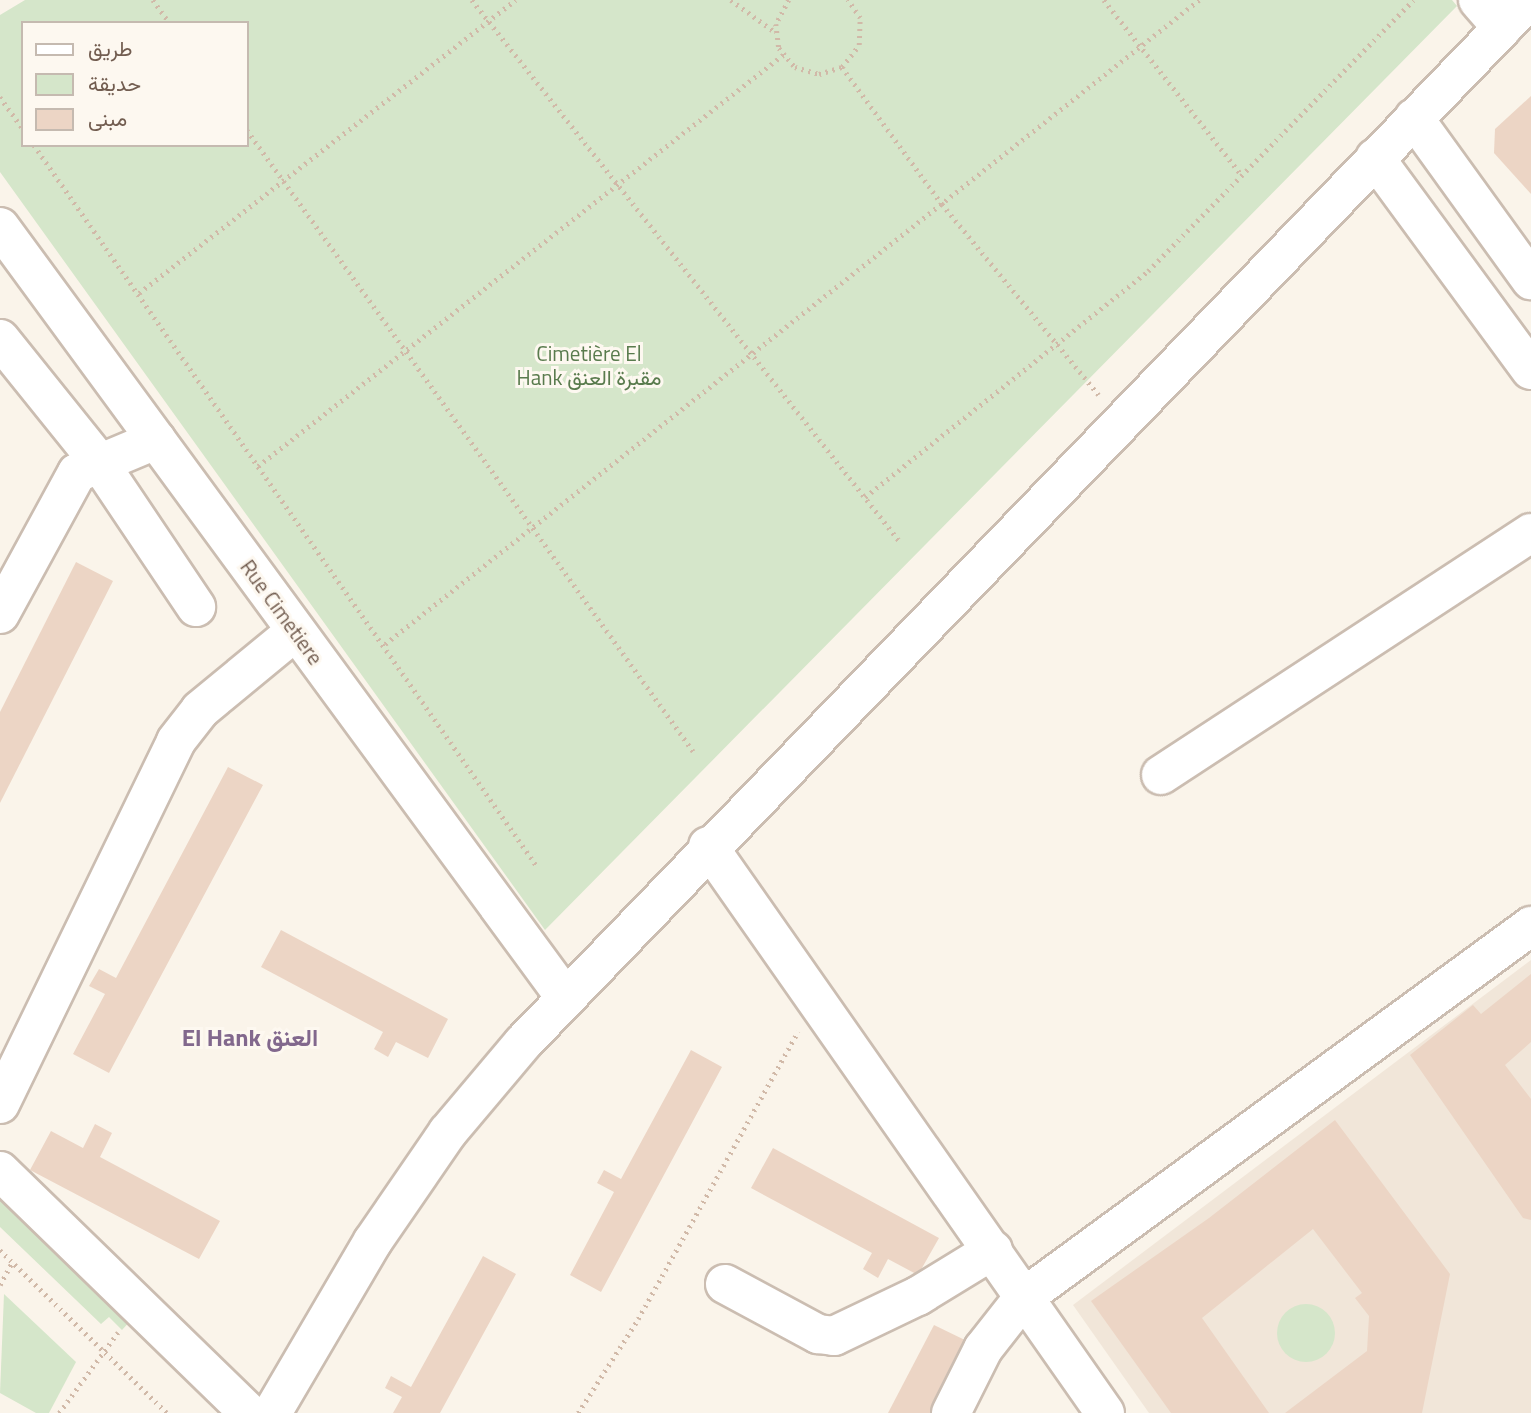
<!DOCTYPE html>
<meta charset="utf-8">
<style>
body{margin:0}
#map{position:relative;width:1531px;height:1413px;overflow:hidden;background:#faf4ea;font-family:"Titillium Web",Vazirmatn,sans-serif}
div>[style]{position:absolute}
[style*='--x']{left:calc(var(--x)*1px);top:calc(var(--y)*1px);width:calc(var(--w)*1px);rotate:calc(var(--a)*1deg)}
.residential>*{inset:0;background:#f1e6d9}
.green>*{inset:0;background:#d5e6ca}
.round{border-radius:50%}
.building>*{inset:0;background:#ecd5c5}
.path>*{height:4.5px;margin-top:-2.25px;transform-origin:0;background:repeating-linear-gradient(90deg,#d1b9a8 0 2px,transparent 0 7px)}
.roads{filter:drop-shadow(2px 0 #cbbdb1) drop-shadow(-2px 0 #cbbdb1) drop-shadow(0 2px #cbbdb1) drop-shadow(0 -2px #cbbdb1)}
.minor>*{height:38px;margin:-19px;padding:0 19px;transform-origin:19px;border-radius:19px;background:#fff}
span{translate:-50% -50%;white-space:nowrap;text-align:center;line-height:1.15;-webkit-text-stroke:6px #fdf8f0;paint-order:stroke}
.park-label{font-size:21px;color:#597b4d}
.street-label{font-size:21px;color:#725d50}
.quarter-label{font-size:24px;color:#82688d;font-weight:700}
.legend{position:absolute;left:21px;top:21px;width:228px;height:126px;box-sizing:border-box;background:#fdf8f0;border:2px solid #c5bab0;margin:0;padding:9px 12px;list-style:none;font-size:21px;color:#725d50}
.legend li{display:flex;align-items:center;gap:14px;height:35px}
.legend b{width:35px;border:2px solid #c5bab0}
</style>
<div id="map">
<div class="residential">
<i style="clip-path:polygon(1531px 960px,1531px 1413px,1149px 1413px,1073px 1305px)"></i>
</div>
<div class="green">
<i style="clip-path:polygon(evenodd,25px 0,1452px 0,1457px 6px,545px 930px,0 172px,0 15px,25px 0,23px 23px,247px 23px,247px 145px,23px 145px,23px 23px)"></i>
<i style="clip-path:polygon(0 1191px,133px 1318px,122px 1330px,109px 1317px,101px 1324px,0 1227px)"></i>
<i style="clip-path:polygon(4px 1294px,76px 1362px,49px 1413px,36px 1413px,0 1393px)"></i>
<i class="round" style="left:1277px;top:1304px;width:58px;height:58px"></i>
</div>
<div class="building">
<i style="clip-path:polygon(1531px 96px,1531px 194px,1494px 153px,1495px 129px)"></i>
<i style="clip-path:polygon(76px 562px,113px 581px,0 803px,0 712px)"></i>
<i style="clip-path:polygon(228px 767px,263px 785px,109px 1073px,73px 1054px,105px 994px,89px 986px,99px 969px,116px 978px)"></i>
<i style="clip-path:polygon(281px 930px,448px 1019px,428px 1058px,396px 1042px,388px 1057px,374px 1049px,383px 1032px,261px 967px)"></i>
<i style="clip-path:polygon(1531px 974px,1531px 1042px,1505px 1065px,1531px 1099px,1531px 1220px,1523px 1218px,1410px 1055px,1473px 1005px,1481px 1014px)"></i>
<i style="clip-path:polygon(691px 1050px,722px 1067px,601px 1292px,570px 1275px,614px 1192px,597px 1183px,604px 1170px,621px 1179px)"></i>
<i style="clip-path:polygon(1335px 1120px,1450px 1274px,1422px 1413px,1285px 1413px,1367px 1351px,1369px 1316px,1355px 1298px,1362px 1293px,1313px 1229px,1202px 1318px,1269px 1413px,1171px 1413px,1091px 1301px,1209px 1218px)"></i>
<i style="clip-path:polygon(95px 1124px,112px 1133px,100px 1157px,220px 1221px,199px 1259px,30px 1170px,51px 1131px,83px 1148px)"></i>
<i style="clip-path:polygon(773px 1148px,939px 1238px,918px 1275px,888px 1259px,878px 1278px,863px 1269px,872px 1253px,751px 1188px)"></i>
<i style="clip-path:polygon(483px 1256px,516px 1274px,440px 1413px,393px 1413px,402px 1397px,385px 1388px,391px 1376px,411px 1387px)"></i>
<i style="clip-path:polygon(934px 1325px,971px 1343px,935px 1413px,888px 1413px)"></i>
</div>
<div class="path">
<i style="--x:153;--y:0;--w:29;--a:54"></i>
<i style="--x:472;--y:0;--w:692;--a:51.69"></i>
<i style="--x:731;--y:0;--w:54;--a:36"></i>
<i style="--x:789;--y:0;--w:27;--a:118"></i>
<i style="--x:776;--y:24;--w:24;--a:83"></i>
<i style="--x:779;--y:48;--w:25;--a:50"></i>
<i style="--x:795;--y:67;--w:25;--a:16"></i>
<i style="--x:819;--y:74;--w:24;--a:-17"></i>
<i style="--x:842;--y:67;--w:28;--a:-52"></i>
<i style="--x:859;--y:45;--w:27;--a:-88"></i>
<i style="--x:860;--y:18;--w:22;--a:-124"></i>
<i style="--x:1104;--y:0;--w:221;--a:51.8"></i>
<i style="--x:842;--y:67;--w:170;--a:53.9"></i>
<i style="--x:942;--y:204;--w:247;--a:50.6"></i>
<i style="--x:0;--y:97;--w:39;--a:54"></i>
<i style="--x:247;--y:130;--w:765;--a:54.31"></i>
<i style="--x:34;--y:145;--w:878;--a:55.11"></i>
<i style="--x:139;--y:293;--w:477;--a:-37.9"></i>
<i style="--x:258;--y:466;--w:667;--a:-38.06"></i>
<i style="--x:865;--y:497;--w:362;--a:-38.6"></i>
<i style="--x:1148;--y:271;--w:379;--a:-45.6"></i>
<i style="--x:385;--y:644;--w:1038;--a:-38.35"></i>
<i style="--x:0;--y:1250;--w:233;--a:44.3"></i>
<i style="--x:0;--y:1285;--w:26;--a:-62"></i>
<i style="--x:59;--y:1413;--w:100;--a:-53.9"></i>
<i style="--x:578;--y:1413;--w:112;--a:-57.4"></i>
<i style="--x:638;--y:1319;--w:329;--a:-60.9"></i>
</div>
<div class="roads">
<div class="minor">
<i style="--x:1478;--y:0;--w:37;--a:49"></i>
<i style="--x:1414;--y:118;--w:200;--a:54.2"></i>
<i style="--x:1375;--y:158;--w:263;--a:53.7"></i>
<i style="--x:0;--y:227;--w:955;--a:53.73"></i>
<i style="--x:0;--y:339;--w:156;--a:51.2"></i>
<i style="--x:98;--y:461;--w:176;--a:56.1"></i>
<i style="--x:0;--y:614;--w:161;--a:-61.4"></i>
<i style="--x:77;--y:473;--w:86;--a:-22.7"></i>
<i style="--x:1161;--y:775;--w:442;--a:-33.2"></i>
<i style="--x:708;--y:846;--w:692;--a:55"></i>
<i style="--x:0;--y:1104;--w:403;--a:-64.1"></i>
<i style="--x:176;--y:741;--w:39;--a:-52"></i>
<i style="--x:200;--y:710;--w:124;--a:-39.5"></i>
<i style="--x:0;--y:1171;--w:347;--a:44.2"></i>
<i style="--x:725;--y:1284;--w:106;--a:28.3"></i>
<i style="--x:818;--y:1334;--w:16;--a:7"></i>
<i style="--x:834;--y:1336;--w:93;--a:-25.5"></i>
<i style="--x:918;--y:1296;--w:88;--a:-31.5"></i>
<i style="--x:272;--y:1413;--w:199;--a:-59.6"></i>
<i style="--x:373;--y:1241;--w:132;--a:-55.5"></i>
<i style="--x:448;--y:1132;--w:116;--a:-49.9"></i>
<i style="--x:523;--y:1043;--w:1449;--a:-46.03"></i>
<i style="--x:951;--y:1413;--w:72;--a:-63.4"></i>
<i style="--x:983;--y:1349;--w:65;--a:-51.9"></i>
<i style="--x:1023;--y:1298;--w:630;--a:-36.21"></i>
</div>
</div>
<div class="park-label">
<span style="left:589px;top:365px">Cimetière El<br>Hank مقبرة العنق</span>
</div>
<div class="street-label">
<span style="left:282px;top:612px;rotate:54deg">Rue Cimetiere</span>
</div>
<div class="quarter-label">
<span style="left:250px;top:1038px">El Hank العنق</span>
</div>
<ul class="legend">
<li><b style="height:9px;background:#fff"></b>طريق</li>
<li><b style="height:19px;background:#d5e6ca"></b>حديقة</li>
<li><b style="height:19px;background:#ecd5c5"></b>مبنى</li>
</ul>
</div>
